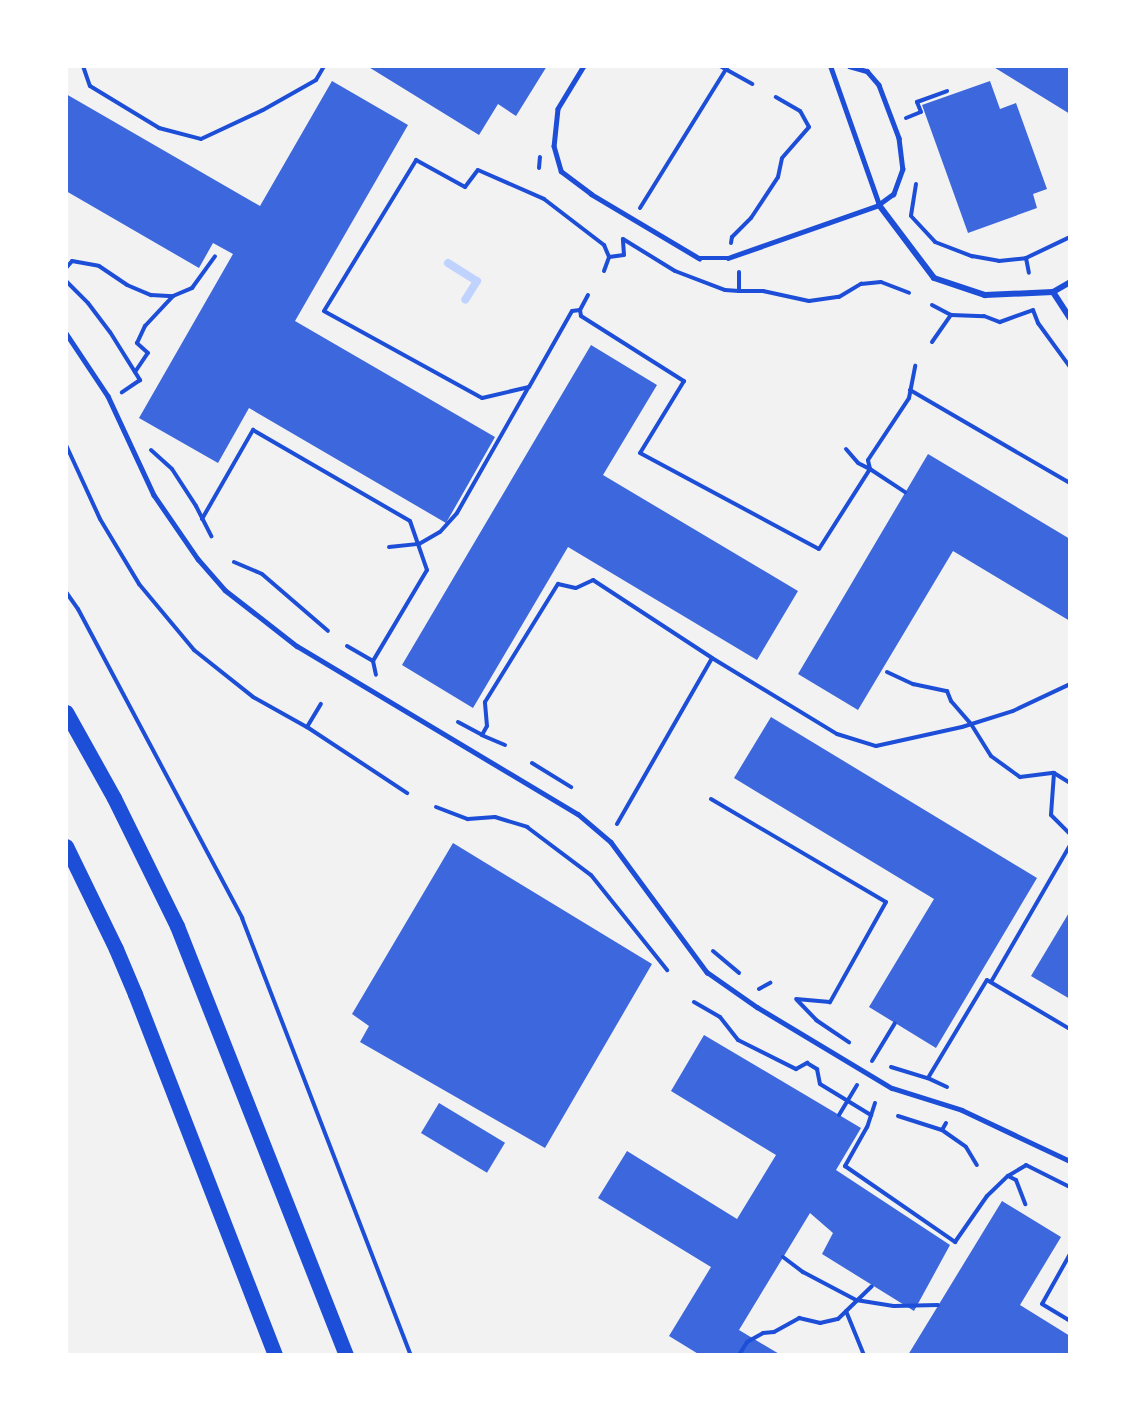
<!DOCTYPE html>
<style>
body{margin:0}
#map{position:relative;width:1136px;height:1421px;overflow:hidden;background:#f2f2f2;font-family:"Titillium Web",sans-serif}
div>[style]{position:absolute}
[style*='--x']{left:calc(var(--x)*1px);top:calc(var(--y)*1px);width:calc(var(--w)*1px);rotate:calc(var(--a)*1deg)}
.stream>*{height:8px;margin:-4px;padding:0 4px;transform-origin:4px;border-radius:4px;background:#bfd3fe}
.building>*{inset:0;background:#3d67dc;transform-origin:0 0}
.path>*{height:4px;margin:-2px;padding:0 2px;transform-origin:2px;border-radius:2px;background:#1d4ed8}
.service>*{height:4.5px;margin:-2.25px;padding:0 2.25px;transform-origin:2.25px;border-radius:2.25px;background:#1d4ed8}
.minor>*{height:6px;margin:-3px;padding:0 3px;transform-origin:3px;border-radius:3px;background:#1d4ed8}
.primary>*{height:15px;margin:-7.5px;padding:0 7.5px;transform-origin:7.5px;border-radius:7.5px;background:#1d4ed8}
span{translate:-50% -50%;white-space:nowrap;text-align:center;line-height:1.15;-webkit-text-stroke:5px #fff;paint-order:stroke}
.frame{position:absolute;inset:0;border:68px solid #fff;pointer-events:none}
</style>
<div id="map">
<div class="stream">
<i style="--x:448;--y:263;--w:34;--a:32"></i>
<i style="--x:477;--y:281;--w:22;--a:122"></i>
</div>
<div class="building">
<i style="clip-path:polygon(367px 66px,547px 66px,516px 116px,498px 104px,479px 135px)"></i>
<i style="clip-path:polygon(992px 66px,1070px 66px,1070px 114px)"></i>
<i style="clip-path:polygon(332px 81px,408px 125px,295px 321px,495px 437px,446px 523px,249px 408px,218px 463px,139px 418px,233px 254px,213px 243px,199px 268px,66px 191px,66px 94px,260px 206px)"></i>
<i style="clip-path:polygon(990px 81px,1000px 109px,1016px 103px,1047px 189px,1033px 194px,1037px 208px,968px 233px,922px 105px)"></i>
<i style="clip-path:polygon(591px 345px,657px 385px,603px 475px,798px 591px,757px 660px,568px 547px,473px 708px,402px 665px)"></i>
<i style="clip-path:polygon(928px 454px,1070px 539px,1070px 621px,953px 551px,858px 710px,798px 674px)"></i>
<i style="clip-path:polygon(771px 717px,1037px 878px,936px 1048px,869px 1007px,934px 899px,734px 778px)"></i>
<i style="clip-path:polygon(453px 843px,652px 964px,545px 1148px,360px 1042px,369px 1026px,352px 1014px)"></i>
<i style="clip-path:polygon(1070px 911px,1070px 999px,1031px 976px)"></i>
<i style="clip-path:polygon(704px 1035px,861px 1128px,836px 1170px,950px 1245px,914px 1311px,822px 1254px,833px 1233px,810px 1213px,739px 1330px,781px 1355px,700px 1355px,669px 1336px,711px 1267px,598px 1198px,627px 1151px,737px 1219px,776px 1155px,671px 1091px)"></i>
<i style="left:439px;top:1103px;width:77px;height:35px;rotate:31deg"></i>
<i style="clip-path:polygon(1002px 1201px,1061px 1237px,1020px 1305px,1070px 1336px,1070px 1355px,908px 1355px)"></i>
</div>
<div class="path">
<i style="--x:83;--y:66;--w:21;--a:71"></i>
<i style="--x:90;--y:86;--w:81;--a:31.3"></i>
<i style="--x:159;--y:128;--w:43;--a:14.7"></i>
<i style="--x:201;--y:139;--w:68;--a:-25.1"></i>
<i style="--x:263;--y:110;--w:61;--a:-29.5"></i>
<i style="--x:316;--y:80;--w:16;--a:-60"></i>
<i style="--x:720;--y:66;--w:37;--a:29"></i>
<i style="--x:906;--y:118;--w:16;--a:-22"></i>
<i style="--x:921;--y:112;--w:11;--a:-112"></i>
<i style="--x:917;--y:102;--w:32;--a:-20"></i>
<i style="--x:539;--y:168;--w:11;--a:-85"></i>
<i style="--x:916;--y:184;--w:32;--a:99"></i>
<i style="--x:911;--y:216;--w:35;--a:47"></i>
<i style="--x:935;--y:242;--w:40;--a:21"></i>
<i style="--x:972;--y:256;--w:27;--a:10"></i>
<i style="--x:999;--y:261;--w:27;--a:-6"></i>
<i style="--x:1026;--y:258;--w:49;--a:-25.5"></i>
<i style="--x:640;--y:208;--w:167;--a:-58.2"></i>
<i style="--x:623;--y:239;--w:61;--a:31.6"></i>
<i style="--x:675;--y:271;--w:53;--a:20.8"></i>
<i style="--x:725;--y:290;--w:14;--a:4"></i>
<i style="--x:739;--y:291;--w:19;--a:-90"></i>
<i style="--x:731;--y:243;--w:6;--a:-81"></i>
<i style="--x:732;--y:237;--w:27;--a:-45"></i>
<i style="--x:751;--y:218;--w:49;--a:-56.6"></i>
<i style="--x:778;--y:177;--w:19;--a:-78"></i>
<i style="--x:782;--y:158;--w:41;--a:-48.9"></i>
<i style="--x:809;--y:127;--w:18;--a:-119"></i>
<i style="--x:800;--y:111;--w:28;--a:-150"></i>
<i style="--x:1026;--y:258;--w:15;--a:79"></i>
<i style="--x:66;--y:268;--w:9;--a:-49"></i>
<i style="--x:72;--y:261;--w:27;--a:10"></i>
<i style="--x:99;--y:266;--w:34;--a:34"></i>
<i style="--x:127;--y:285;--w:26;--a:23"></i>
<i style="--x:151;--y:295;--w:22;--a:3"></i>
<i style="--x:173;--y:296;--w:21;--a:-23"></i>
<i style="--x:192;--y:288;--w:39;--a:-54"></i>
<i style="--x:604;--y:271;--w:15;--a:-70"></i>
<i style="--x:66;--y:281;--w:31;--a:45"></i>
<i style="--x:88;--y:303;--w:36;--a:53"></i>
<i style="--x:110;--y:332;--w:57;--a:58"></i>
<i style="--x:140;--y:380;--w:22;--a:146"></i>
<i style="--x:739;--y:291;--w:24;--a:0"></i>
<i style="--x:763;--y:291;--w:47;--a:12.3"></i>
<i style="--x:809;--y:301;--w:30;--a:-8"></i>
<i style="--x:839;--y:297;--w:26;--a:-31"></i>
<i style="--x:861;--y:284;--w:20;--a:-6"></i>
<i style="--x:881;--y:282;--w:30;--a:21"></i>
<i style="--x:588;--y:295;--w:17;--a:118"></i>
<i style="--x:580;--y:310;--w:8;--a:173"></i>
<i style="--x:572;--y:311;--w:87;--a:119.5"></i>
<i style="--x:529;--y:387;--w:48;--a:166.8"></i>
<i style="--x:482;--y:398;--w:180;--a:-151.2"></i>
<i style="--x:324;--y:311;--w:177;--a:-58.6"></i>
<i style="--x:416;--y:160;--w:56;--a:28.9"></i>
<i style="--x:465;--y:187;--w:21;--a:-53"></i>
<i style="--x:478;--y:170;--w:72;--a:23.7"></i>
<i style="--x:544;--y:199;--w:76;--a:37.5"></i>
<i style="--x:604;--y:245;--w:13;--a:67"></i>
<i style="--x:609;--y:257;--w:15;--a:-8"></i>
<i style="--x:624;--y:255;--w:16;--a:-94"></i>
<i style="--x:932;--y:305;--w:21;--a:28"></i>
<i style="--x:951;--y:315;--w:33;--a:2"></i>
<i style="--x:984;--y:316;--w:17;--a:21"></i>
<i style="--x:1000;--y:322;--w:35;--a:-20"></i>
<i style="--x:1033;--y:310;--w:14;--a:69"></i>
<i style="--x:1038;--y:323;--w:54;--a:54"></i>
<i style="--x:580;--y:310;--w:6;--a:81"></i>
<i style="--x:581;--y:316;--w:122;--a:32.3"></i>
<i style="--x:684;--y:381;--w:84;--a:121.4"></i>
<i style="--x:640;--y:453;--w:203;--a:28.2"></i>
<i style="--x:819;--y:549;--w:95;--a:-57.5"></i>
<i style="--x:870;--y:469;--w:42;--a:33.3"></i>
<i style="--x:932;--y:342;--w:33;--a:-55"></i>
<i style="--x:135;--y:372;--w:23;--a:-56"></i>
<i style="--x:148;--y:353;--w:15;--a:-138"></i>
<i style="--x:137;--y:343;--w:19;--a:-65"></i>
<i style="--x:145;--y:326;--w:41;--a:-47"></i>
<i style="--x:910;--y:390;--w:185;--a:30.2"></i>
<i style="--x:66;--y:445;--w:81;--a:65.3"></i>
<i style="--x:100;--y:519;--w:76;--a:59"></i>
<i style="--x:139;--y:584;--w:86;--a:50.2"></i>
<i style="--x:194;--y:650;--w:75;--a:38.5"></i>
<i style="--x:253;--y:697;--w:62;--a:29.1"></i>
<i style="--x:307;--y:727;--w:27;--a:-59"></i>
<i style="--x:846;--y:449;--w:18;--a:49"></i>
<i style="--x:858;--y:463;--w:13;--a:27"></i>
<i style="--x:870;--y:469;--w:9;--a:-103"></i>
<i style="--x:868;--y:460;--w:74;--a:-56.5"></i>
<i style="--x:909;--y:398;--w:33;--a:-79"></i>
<i style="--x:151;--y:450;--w:28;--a:42"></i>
<i style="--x:172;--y:469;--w:44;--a:57"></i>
<i style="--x:196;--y:506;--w:34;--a:63"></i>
<i style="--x:202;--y:519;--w:103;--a:-60.2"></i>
<i style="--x:253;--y:430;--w:181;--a:30.1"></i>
<i style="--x:410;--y:521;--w:52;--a:70.9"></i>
<i style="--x:427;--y:570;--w:106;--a:120.7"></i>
<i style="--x:373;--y:661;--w:30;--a:-150"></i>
<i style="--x:389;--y:547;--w:30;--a:-6"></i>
<i style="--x:419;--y:544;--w:24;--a:-30"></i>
<i style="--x:440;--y:532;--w:25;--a:-48"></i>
<i style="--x:457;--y:513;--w:144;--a:-60.4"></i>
<i style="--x:234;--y:562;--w:30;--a:23"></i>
<i style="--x:262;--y:574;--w:87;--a:40.8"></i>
<i style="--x:66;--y:592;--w:21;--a:55"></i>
<i style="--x:78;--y:609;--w:350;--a:62"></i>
<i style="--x:242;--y:918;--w:469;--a:68.9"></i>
<i style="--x:373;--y:661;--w:14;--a:78"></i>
<i style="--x:887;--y:672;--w:29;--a:25"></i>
<i style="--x:913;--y:684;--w:35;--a:12"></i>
<i style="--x:947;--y:691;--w:11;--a:68"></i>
<i style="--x:951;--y:701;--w:30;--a:49"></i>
<i style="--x:971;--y:724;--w:38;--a:58"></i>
<i style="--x:991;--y:756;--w:36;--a:36"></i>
<i style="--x:1020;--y:777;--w:34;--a:-7"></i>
<i style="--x:1054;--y:773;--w:19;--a:32"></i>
<i style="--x:458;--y:722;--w:27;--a:28"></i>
<i style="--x:307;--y:727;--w:120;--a:33.4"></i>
<i style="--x:505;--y:745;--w:25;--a:-157"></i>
<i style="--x:482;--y:735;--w:10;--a:-61"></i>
<i style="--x:487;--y:726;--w:24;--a:-95"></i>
<i style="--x:485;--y:702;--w:139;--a:-58.3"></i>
<i style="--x:558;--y:584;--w:18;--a:13"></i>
<i style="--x:576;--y:588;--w:19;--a:-25"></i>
<i style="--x:593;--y:580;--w:142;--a:33.2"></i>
<i style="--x:712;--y:658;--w:146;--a:31.3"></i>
<i style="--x:837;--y:734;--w:41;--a:17.1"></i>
<i style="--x:876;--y:746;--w:88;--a:-12.5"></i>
<i style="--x:962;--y:727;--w:53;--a:-17.4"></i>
<i style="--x:1013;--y:711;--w:63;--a:-25.3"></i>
<i style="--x:532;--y:763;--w:46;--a:31.6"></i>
<i style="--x:1054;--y:773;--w:42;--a:94.1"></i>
<i style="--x:1051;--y:815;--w:27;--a:45"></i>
<i style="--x:711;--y:799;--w:203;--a:30.5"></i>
<i style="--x:886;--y:902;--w:115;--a:119.2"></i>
<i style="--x:830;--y:1002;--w:34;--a:-175"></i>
<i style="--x:436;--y:807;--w:34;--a:21"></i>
<i style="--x:468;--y:819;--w:27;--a:-4"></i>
<i style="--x:495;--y:817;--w:34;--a:17"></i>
<i style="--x:527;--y:827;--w:80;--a:36.9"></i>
<i style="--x:591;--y:875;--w:122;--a:51.3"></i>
<i style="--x:617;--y:824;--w:191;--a:-60.2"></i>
<i style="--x:713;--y:951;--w:34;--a:40"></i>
<i style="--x:991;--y:982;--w:158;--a:-60"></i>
<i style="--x:759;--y:989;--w:13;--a:-29"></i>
<i style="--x:797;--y:1000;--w:28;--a:46"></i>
<i style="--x:816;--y:1020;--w:40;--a:34"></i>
<i style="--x:694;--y:1002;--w:30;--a:30"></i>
<i style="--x:720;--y:1017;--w:29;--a:52"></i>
<i style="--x:738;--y:1040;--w:65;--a:26.6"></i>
<i style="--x:796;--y:1069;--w:13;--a:-29"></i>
<i style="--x:807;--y:1063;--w:12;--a:31"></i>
<i style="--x:817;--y:1069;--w:15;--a:79"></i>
<i style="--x:820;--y:1084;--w:60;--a:31.3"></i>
<i style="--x:872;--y:1061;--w:44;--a:-58.8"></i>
<i style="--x:891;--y:1067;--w:38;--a:17"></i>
<i style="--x:947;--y:1087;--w:21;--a:-155"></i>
<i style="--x:928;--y:1078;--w:114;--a:-59"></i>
<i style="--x:987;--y:980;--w:96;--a:30.6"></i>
<i style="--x:875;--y:1103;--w:25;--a:108"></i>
<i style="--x:867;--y:1127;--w:45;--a:119.4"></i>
<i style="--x:845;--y:1166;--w:134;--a:34.6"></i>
<i style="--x:955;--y:1242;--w:56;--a:-55.2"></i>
<i style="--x:987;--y:1196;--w:29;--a:-44"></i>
<i style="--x:1008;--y:1176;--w:21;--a:-31"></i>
<i style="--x:1026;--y:1165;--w:49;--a:26.6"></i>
<i style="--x:839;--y:1115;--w:35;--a:-59"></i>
<i style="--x:898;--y:1116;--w:46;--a:17.7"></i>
<i style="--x:946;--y:1123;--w:8;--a:120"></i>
<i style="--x:942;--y:1130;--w:29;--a:35"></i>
<i style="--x:966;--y:1147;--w:21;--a:59"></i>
<i style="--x:1008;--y:1176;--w:9;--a:27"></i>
<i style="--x:1016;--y:1180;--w:26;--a:69"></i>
<i style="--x:1070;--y:1254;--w:57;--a:119.2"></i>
<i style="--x:1042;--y:1304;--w:33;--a:31"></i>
<i style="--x:783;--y:1257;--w:25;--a:37"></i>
<i style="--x:803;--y:1272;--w:60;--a:27.8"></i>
<i style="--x:856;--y:1300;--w:38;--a:9"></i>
<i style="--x:894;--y:1306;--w:44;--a:-1.3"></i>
<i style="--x:846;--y:1311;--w:48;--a:67.8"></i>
<i style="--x:739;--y:1355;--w:15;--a:-58"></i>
<i style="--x:747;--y:1342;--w:18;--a:-29"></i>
<i style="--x:763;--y:1333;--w:11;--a:-5"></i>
<i style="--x:774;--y:1332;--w:29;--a:-29"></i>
<i style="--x:799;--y:1318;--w:22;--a:13"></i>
<i style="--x:820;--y:1323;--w:18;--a:-13"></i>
<i style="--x:838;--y:1319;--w:47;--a:-44.1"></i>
</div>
<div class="service">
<i style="--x:584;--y:66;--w:50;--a:121.2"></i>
<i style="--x:558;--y:109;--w:37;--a:96"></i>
<i style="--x:554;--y:146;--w:26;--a:74"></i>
<i style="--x:561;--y:171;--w:38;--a:37"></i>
<i style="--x:591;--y:194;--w:126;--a:30.7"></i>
<i style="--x:699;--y:258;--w:29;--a:0"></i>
<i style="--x:728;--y:258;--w:160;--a:-19.3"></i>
<i style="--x:879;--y:205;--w:147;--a:-109.4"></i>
<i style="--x:849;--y:66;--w:19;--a:16"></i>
<i style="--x:867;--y:71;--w:18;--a:49"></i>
<i style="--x:879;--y:85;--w:57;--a:69.3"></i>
<i style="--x:899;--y:138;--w:31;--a:83"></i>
<i style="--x:903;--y:169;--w:27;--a:110"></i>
<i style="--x:894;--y:194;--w:19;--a:144"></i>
<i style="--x:66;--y:333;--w:76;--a:56.3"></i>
<i style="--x:108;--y:396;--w:109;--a:65.1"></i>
<i style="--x:154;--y:495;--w:78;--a:55.5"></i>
<i style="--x:198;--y:559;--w:41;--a:48.9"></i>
<i style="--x:225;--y:590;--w:91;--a:37.9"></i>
<i style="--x:297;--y:646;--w:327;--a:30.9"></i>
<i style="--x:578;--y:814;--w:43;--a:40.3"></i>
<i style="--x:611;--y:842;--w:162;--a:53.6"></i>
<i style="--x:707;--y:972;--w:61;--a:35"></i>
<i style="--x:757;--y:1007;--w:157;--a:31"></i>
<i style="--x:892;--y:1088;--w:73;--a:17.4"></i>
<i style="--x:962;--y:1110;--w:119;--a:25.3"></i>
</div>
<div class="minor">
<i style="--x:879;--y:205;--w:91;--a:53"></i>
<i style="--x:934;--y:278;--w:54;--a:18.4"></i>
<i style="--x:985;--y:295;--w:68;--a:-2.5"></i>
<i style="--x:1053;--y:292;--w:20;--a:-30"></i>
<i style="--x:1053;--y:292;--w:31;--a:57"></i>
</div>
<div class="primary">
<i style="--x:66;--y:712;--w:98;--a:60.8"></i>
<i style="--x:114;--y:798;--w:143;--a:63.8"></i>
<i style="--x:177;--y:926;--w:461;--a:68.5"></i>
<i style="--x:66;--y:846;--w:114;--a:64.1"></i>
<i style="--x:116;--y:949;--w:49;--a:67.1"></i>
<i style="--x:135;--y:994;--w:387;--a:68.8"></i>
</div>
<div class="frame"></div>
</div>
